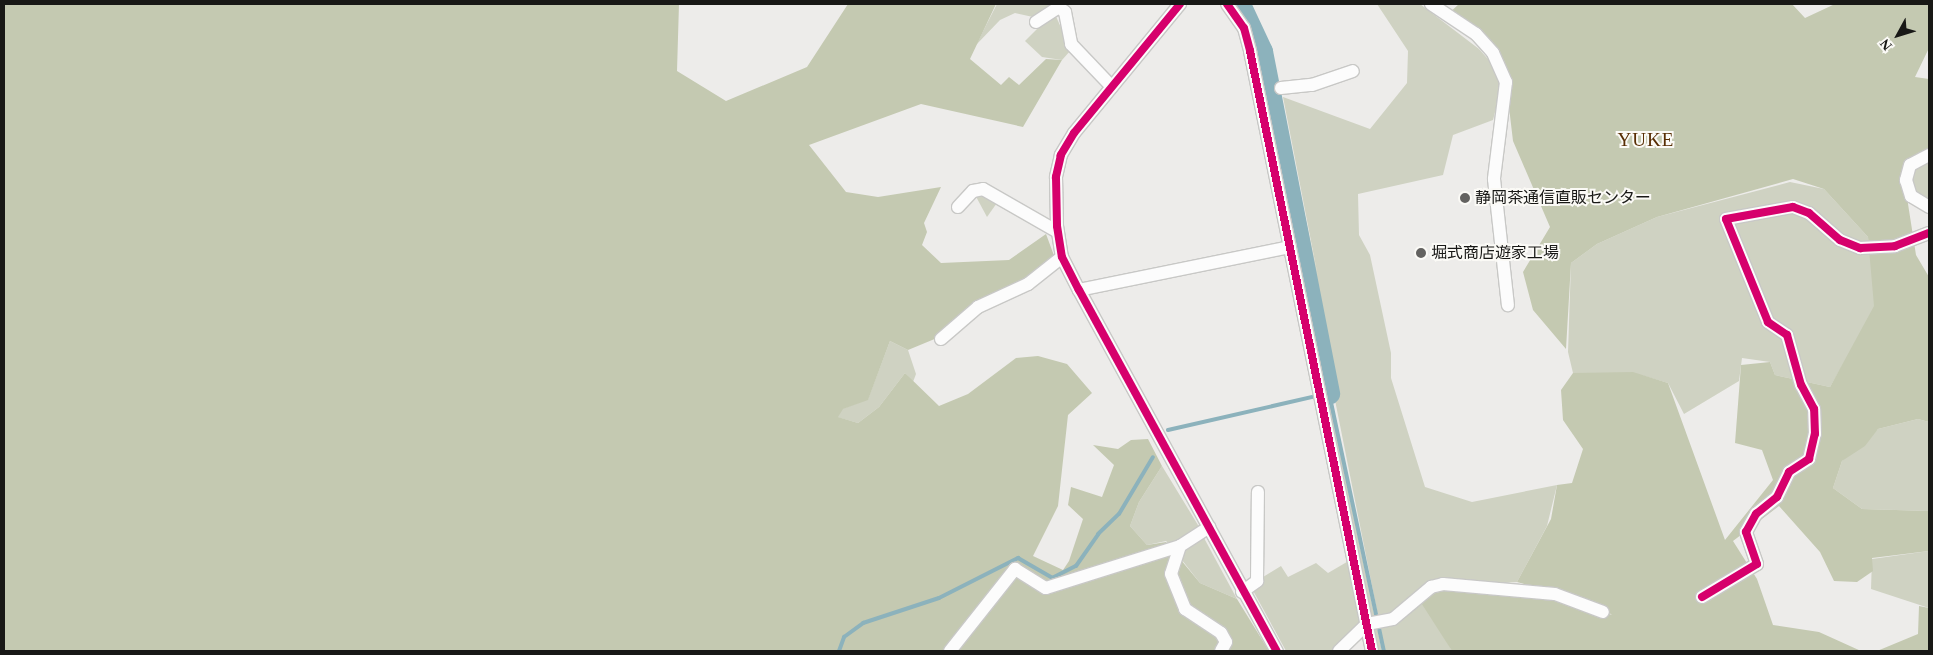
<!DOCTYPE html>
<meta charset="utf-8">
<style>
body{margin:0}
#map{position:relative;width:1933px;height:655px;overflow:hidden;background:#edecea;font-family:"Times New Roman","Noto Sans JP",serif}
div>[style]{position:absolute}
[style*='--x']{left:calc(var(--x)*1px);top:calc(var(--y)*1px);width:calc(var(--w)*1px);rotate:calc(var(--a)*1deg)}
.green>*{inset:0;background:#cfd2c2}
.forest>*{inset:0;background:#c4c9b1}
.stream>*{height:4px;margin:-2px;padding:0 2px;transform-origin:2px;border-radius:2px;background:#8cb2bc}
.river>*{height:21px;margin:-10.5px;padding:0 10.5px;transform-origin:10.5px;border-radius:10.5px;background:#8cb2bc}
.roads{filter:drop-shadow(1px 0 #c8c8c6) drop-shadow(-1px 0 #c8c8c6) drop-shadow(0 1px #c8c8c6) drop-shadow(0 -1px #c8c8c6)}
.street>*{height:12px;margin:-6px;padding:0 6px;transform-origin:6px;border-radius:6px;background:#fcfcfc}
.cycleway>*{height:8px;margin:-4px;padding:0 4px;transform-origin:4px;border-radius:4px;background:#d6006c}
.dots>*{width:14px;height:14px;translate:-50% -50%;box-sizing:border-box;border:2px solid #fbfaf6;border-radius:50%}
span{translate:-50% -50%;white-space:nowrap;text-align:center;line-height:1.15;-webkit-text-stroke:4px #fbfaf6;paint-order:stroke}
.poi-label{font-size:16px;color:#181816}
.left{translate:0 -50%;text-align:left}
.quarter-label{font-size:19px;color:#572d03;letter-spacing:1px}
.frame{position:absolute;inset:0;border:5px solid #181816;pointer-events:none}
.north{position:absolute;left:1873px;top:10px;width:50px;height:50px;-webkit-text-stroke:4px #fbfaf6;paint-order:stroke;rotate:231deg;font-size:14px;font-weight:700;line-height:20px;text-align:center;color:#181816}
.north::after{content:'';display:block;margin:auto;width:18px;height:22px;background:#181816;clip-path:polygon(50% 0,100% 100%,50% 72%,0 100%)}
</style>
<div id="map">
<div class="green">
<i style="clip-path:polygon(997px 4px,1052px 4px,1033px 17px,1015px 13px,1000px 20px,976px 45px)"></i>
<i style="clip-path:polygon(1228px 4px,1247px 4px,1259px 22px,1273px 64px,1318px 277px,1283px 97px,1370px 129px,1407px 83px,1408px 51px,1377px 4px,1420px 4px,1479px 49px,1504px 77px,1493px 120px,1453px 135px,1443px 175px,1358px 194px,1359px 235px,1370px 255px,1391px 353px,1391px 378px,1425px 487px,1472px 502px,1557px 485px,1547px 526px,1517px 582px,1418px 589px,1452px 651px,1385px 651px,1332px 385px,1331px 409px,1382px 651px,1373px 651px,1368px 624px,1331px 651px,1286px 651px,1250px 585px,1281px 566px,1288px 577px,1316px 563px,1328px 573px,1352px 559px,1246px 28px)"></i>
<i style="clip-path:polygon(1054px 12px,1071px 50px,1062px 60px,1042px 57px,1025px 41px)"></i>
<i style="clip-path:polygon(1929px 156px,1929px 207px,1906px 180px,1910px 165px)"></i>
<i style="clip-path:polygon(1790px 182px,1824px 189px,1868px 237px,1877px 305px,1830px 387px,1775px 375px,1770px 362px,1742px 358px,1739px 381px,1684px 414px,1668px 383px,1641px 375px,1573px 373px,1568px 352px,1571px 263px,1597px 244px,1657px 217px)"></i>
<i style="clip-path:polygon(973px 191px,999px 200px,987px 217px)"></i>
<i style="clip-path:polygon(890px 341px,908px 350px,916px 374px,913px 382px,905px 373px,879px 407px,858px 423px,837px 417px,842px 409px,868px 399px)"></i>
<i style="clip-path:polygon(1918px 419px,1929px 422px,1929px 511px,1862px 509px,1833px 488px,1842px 461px,1878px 429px)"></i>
<i style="clip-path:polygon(1162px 466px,1201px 530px,1171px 546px,1166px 541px,1147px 545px,1130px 526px,1139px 502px)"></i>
<i style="clip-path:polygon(1204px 538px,1237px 599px,1200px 583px,1178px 555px)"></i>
<i style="clip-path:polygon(1929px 551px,1929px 608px,1871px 589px,1872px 559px)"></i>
</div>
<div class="forest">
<i style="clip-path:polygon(4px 4px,679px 4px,677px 71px,726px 101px,807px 67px,848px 4px,996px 4px,970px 59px,1001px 85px,1009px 77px,1019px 85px,1046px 59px,1062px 60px,1023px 127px,921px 104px,809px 145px,846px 192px,878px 197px,941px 187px,924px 223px,927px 232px,922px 245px,941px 263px,1009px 260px,1046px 234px,1056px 261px,937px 338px,908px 350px,890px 341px,868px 400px,843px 409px,838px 417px,858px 423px,879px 407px,905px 373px,939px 406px,968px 394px,1016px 358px,1038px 356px,1067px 364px,1092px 393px,1068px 415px,1058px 506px,1033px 556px,1063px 570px,1069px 561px,1083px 519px,1068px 505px,1071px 487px,1102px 497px,1114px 465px,1093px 445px,1118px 449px,1131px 440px,1148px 439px,1162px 466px,1139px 502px,1130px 526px,1147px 545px,1166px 542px,1200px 583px,1237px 599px,1269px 651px,4px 651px)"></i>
<i style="clip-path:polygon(1459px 4px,1792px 4px,1805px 18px,1835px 4px,1929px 4px,1929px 48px,1915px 77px,1929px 79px,1929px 152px,1903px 172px,1916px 255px,1929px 277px,1929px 422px,1918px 419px,1878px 429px,1865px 446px,1842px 461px,1833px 488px,1862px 509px,1929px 511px,1929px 551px,1872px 558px,1873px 571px,1857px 582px,1834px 581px,1820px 552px,1779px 506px,1733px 541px,1757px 579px,1773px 625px,1819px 632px,1861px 651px,1452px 651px,1418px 598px,1443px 584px,1570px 600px,1612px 615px,1599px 605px,1517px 582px,1551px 519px,1557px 485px,1572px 483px,1583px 449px,1563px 420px,1561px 390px,1573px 373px,1633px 372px,1668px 383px,1725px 540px,1773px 480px,1762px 450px,1735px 443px,1741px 365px,1770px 362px,1775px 375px,1830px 387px,1874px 306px,1868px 237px,1824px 189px,1793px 179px,1657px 217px,1597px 244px,1571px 263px,1566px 349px,1533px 310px,1523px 272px,1550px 227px,1513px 141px,1506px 82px,1493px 53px,1447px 15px)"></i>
<i style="clip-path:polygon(1919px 606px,1929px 608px,1929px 651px,1877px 651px,1918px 634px)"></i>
</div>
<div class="stream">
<i style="--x:1168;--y:430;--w:165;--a:-12.9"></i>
<i style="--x:1329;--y:393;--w:264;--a:78"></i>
<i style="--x:839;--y:651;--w:15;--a:-70"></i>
<i style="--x:844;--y:637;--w:24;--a:-36"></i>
<i style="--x:863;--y:623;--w:80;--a:-18.2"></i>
<i style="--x:939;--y:598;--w:89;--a:-26.9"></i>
<i style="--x:1018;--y:558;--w:39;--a:30"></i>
<i style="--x:1052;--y:578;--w:27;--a:-27"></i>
<i style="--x:1076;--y:566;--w:39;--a:-55"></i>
<i style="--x:1098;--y:534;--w:29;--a:-44"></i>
<i style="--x:1119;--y:514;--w:66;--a:-59.2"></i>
</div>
<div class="river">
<i style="--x:1240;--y:4;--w:52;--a:64.9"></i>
<i style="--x:1262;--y:51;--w:349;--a:78.9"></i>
</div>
<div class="roads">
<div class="street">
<i style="--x:1180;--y:4;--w:167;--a:129.4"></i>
<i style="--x:1074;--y:133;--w:26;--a:121"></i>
<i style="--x:1061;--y:155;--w:23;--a:103"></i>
<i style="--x:1056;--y:177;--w:49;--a:88.8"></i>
<i style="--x:1057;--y:226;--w:31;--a:81"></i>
<i style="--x:1062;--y:257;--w:37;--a:63"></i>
<i style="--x:1079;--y:290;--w:412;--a:61.3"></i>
<i style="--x:1227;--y:4;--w:29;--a:55"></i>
<i style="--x:1244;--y:28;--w:24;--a:75"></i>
<i style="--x:1250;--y:51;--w:612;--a:78.51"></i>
<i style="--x:1431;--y:4;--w:54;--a:33.7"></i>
<i style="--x:1476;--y:34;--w:25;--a:48"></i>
<i style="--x:1493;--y:53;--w:32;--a:66"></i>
<i style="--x:1506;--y:82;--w:98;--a:97.1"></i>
<i style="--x:1494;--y:179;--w:127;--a:83.7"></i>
<i style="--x:1036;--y:22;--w:27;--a:-33"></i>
<i style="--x:1059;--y:7;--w:8;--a:40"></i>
<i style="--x:1065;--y:12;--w:33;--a:79"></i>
<i style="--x:1071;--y:44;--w:59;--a:46.4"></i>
<i style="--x:1281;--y:88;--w:31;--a:-6"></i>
<i style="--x:1312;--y:85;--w:43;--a:-18.9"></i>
<i style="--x:1929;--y:155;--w:21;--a:152"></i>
<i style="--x:1910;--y:165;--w:16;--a:105"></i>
<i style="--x:1906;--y:180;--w:17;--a:73"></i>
<i style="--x:1911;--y:196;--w:21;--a:31"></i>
<i style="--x:958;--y:207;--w:22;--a:-47"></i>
<i style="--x:973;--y:191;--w:10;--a:-11"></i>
<i style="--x:983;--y:189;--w:86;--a:29.8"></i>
<i style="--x:1079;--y:290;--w:215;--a:-11.5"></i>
<i style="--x:941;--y:339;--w:49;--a:-40.9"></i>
<i style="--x:978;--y:307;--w:55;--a:-24.7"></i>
<i style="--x:1028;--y:284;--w:43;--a:-38.5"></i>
<i style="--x:1180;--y:546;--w:29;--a:108"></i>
<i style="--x:1171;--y:574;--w:38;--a:68"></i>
<i style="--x:1185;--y:609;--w:43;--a:33.7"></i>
<i style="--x:1221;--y:633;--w:10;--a:61"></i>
<i style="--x:1226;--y:642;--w:10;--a:119"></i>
<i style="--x:1242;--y:592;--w:19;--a:-36"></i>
<i style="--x:1257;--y:581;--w:89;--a:-89.4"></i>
<i style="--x:1702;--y:597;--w:64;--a:-31"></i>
<i style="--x:1757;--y:564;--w:34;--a:-109"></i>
<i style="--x:1746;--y:532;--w:21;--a:-61"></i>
<i style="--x:1756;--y:514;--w:27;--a:-39"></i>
<i style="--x:1777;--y:497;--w:28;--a:-64"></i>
<i style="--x:1789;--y:472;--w:24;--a:-33"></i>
<i style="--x:1809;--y:459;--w:26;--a:-77"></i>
<i style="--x:1815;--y:434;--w:25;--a:-92"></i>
<i style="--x:1814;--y:409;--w:27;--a:-118"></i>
<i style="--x:1801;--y:385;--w:52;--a:-105.6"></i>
<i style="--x:1787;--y:335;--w:23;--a:-146"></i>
<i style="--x:1768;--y:322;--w:111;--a:-112.2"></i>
<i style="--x:1726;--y:219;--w:68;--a:-10.2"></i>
<i style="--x:1793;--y:207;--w:17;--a:21"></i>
<i style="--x:1809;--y:213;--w:41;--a:41.1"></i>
<i style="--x:1840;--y:240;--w:22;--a:22"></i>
<i style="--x:1860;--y:248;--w:35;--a:-3"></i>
<i style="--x:1895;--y:246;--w:36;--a:-21"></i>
<i style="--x:950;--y:651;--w:105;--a:-51.6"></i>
<i style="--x:1015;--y:569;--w:36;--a:32"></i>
<i style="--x:1046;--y:588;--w:140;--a:-17.4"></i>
<i style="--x:1180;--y:546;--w:35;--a:-33"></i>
<i style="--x:1339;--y:651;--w:39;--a:-44"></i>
<i style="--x:1367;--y:624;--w:26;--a:-11"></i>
<i style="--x:1393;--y:619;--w:50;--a:-40.1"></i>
<i style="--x:1431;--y:587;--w:12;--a:-14"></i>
<i style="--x:1443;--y:584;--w:112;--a:5.1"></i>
<i style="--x:1555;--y:594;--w:51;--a:20.6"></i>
</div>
</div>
<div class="cycleway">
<i style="--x:1180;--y:4;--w:167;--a:129.4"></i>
<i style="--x:1074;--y:133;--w:26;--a:121"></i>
<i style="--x:1061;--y:155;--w:23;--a:103"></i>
<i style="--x:1056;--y:177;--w:49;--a:88.8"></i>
<i style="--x:1057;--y:226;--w:31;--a:81"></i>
<i style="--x:1062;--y:257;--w:37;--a:63"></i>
<i style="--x:1079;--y:290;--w:412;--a:61.3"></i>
<i style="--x:1227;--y:4;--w:29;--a:55"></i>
<i style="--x:1244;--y:28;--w:24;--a:75"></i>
<i style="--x:1250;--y:51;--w:612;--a:78.51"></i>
<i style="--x:1702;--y:597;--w:64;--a:-31"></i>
<i style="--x:1757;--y:564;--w:34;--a:-109"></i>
<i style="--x:1746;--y:532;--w:21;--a:-61"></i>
<i style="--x:1756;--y:514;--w:27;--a:-39"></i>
<i style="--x:1777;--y:497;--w:28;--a:-64"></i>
<i style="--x:1789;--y:472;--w:24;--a:-33"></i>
<i style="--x:1809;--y:459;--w:26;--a:-77"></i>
<i style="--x:1815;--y:434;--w:25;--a:-92"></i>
<i style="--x:1814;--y:409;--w:27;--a:-118"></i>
<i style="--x:1801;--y:385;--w:52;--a:-105.6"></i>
<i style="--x:1787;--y:335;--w:23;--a:-146"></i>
<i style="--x:1768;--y:322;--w:111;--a:-112.2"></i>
<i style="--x:1726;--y:219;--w:68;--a:-10.2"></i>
<i style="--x:1793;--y:207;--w:17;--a:21"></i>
<i style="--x:1809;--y:213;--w:41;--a:41.1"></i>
<i style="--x:1840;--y:240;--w:22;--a:22"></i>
<i style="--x:1860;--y:248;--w:35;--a:-3"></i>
<i style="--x:1895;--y:246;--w:36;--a:-21"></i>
</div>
<div class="dots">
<i style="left:1465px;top:198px;background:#636260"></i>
<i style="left:1421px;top:253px;background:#636260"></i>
</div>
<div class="poi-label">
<span class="left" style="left:1475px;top:198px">静岡茶通信直販センター</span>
<span class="left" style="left:1431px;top:253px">堀式商店遊家工場</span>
</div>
<div class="quarter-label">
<span style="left:1646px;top:140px">YUKE</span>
</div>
<div class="frame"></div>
<div class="north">N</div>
</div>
